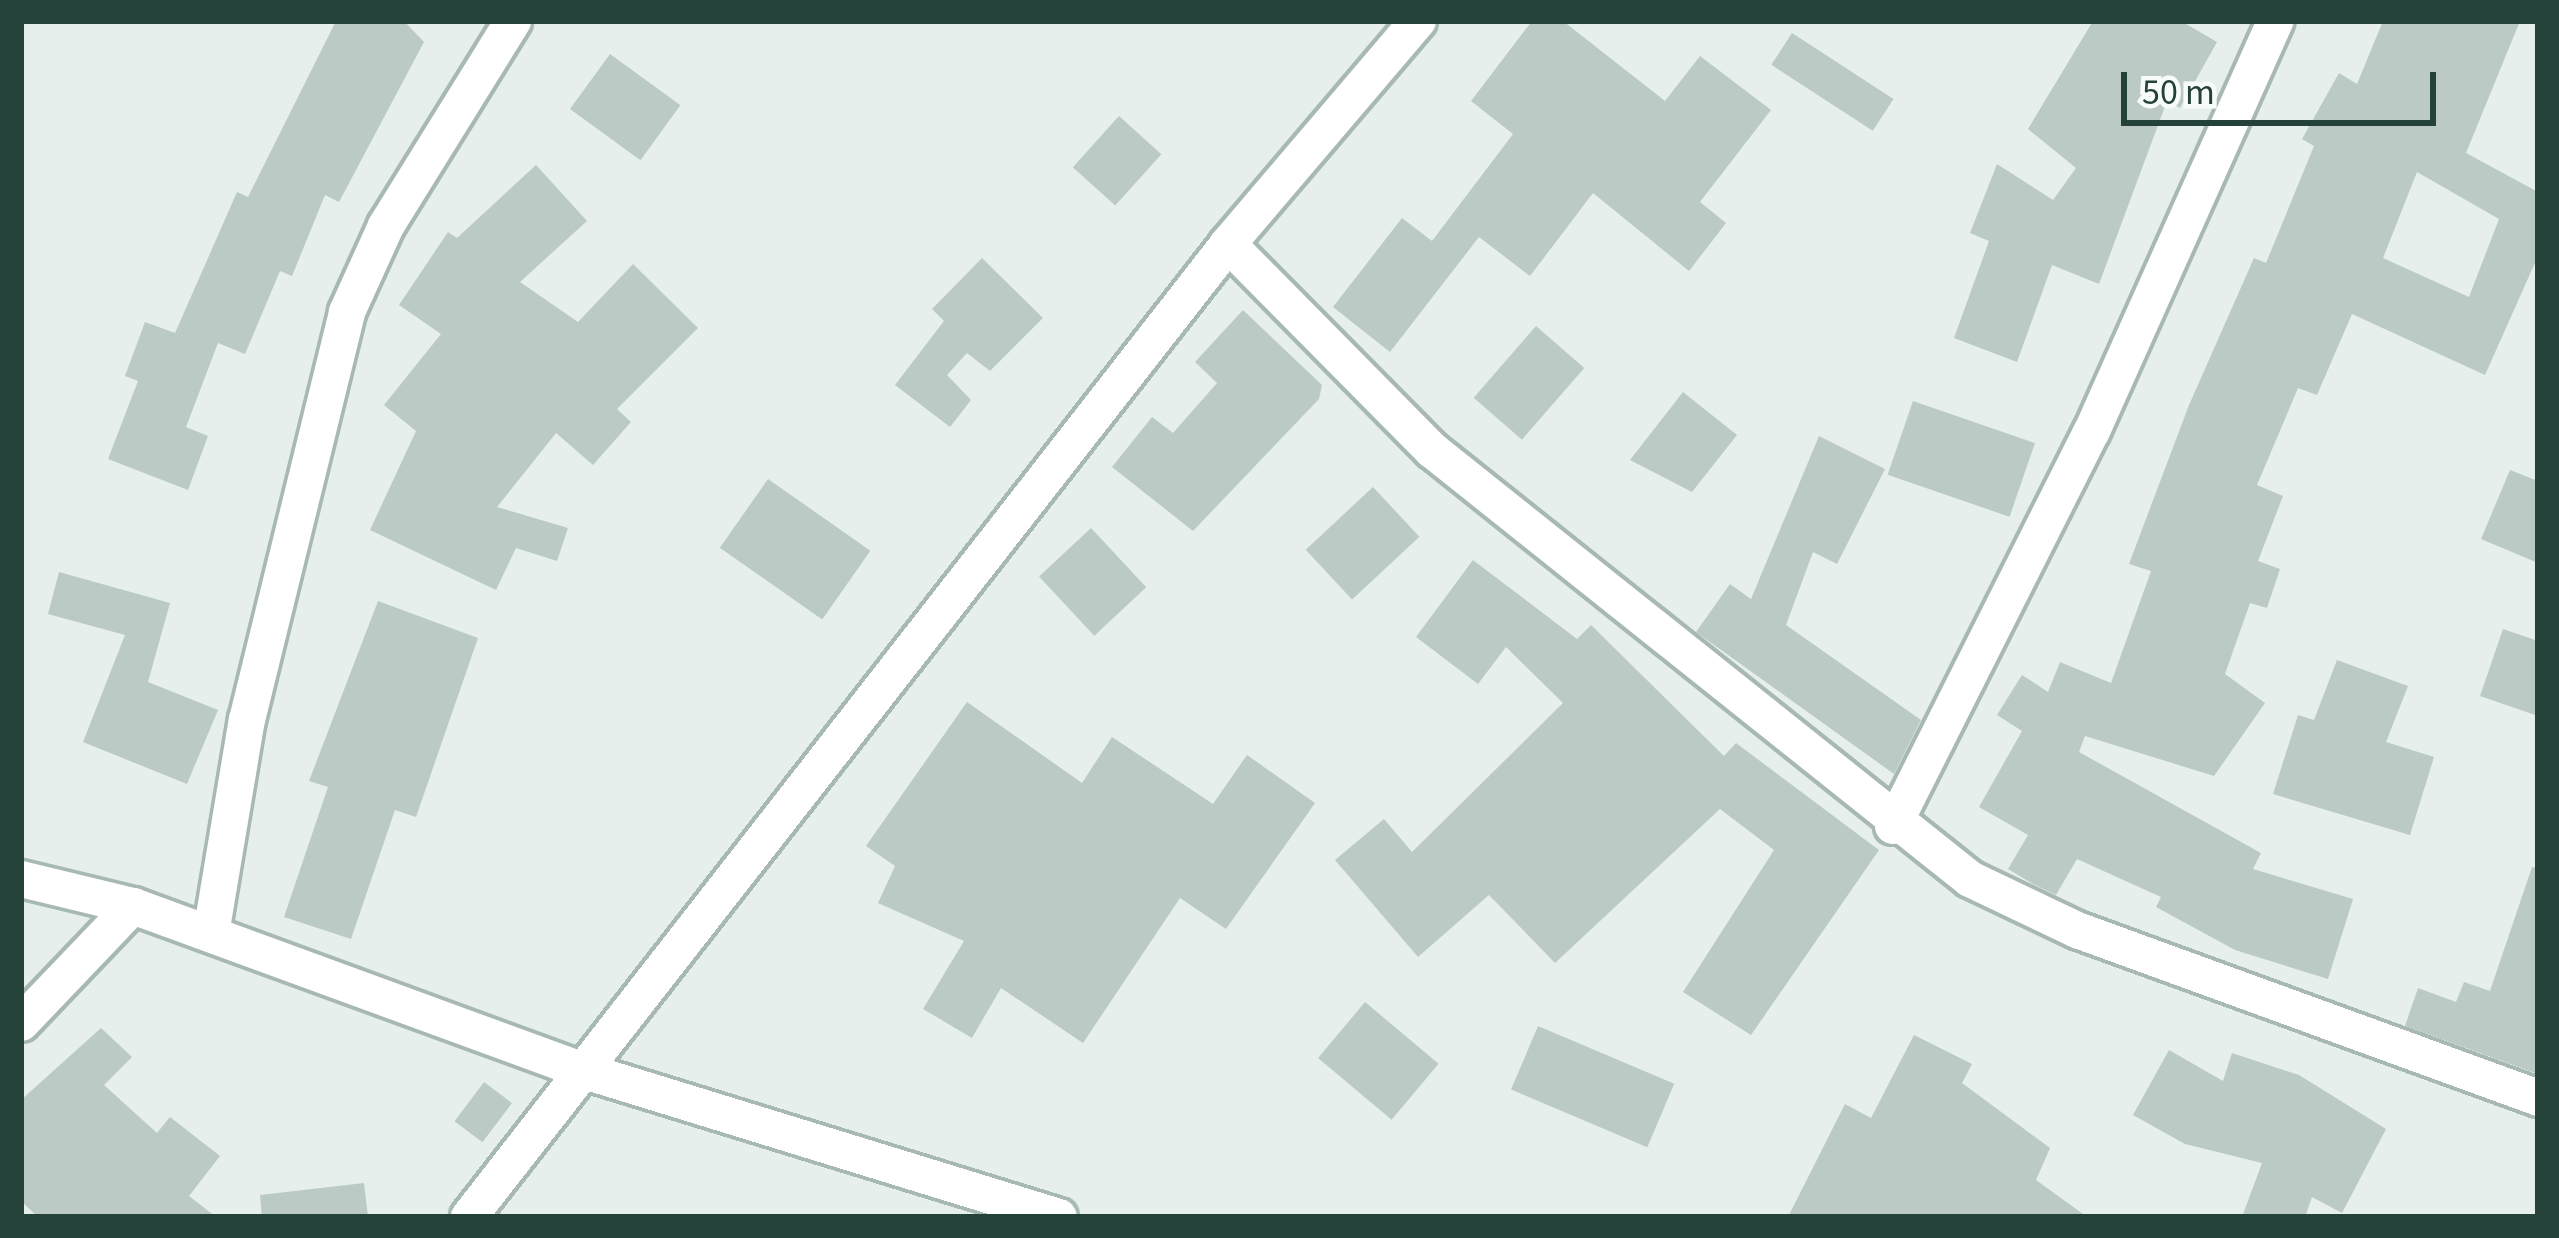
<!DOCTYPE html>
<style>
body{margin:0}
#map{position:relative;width:2559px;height:1238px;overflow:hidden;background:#e6efeb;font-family:"Source Sans 3",sans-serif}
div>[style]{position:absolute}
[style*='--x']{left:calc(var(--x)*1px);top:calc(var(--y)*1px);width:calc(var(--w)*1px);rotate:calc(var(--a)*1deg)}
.building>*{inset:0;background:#bbcac4;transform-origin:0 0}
.roads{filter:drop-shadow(3px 0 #a8b8b2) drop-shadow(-3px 0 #a8b8b2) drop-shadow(0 3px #a8b8b2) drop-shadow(0 -3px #a8b8b2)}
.minor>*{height:36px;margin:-18px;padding:0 18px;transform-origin:18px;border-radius:18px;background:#fff}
span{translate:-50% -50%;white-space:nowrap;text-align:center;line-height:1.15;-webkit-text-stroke:9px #f7fbf9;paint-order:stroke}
.frame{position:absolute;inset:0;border:24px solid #24423a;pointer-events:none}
.scale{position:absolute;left:2121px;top:72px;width:315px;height:54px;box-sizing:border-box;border:6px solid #24423a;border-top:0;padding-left:15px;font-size:36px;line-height:42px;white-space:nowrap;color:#24423a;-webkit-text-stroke:9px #f7fbf9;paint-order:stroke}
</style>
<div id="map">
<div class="building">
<i style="clip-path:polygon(336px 21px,404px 21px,424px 42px,339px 202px,325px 195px,292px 276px,280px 271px,245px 354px,218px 343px,186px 427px,208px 436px,188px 490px,108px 459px,138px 381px,125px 376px,145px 322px,175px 333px,237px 192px,248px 197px)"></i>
<i style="clip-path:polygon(1532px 21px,1563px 21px,1665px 101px,1700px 56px,1771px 110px,1700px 202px,1726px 223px,1689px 271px,1593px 193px,1530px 276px,1479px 237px,1390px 352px,1333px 307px,1402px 218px,1432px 241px,1513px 134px,1471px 101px)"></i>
<i style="clip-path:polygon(2093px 21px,2181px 21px,2217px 42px,2180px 108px,2167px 101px,2099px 284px,2052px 265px,2017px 362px,1954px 338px,1989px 241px,1970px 233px,1997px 164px,2053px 200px,2076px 168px,2028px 129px)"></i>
<i style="clip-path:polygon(evenodd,2383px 21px,2520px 21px,2466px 153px,2538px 192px,2538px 256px,2485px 375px,2352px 314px,2317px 395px,2298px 388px,2257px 485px,2283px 496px,2258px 561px,2280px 569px,2267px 608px,2250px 603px,2225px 674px,2265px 703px,2214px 776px,2085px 736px,2079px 752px,2261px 853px,2253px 869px,2353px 899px,2328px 979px,2235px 950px,2156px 907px,2161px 897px,2077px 859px,2056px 895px,2033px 884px,2008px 869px,2028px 835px,1979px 807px,2022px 731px,1997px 715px,2022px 675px,2048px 692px,2060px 662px,2111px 683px,2151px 571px,2129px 564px,2189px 405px,2254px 258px,2266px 263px,2314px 146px,2302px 139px,2339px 73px,2357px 84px,2383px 21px,2417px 172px,2499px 219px,2469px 297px,2383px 258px,2417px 172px)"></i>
<i style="left:1792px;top:33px;width:121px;height:38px;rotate:33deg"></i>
<i style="left:610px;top:54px;width:87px;height:68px;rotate:36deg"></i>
<i style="left:1119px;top:116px;width:57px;height:69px;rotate:42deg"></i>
<i style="clip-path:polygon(536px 165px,587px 221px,520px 282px,578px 322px,633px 264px,698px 328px,617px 409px,631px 422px,593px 465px,556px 433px,497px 507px,568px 528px,557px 561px,516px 548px,496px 590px,370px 530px,416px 431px,384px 405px,441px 334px,399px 305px,448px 232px,457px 238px)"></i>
<i style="clip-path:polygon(982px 258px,1043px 318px,990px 371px,967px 353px,947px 375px,971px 400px,950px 427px,895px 385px,944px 321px,932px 309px)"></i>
<i style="clip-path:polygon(1243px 310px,1322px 385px,1319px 399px,1193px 531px,1112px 467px,1152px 417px,1173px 433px,1217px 383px,1195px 362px)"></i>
<i style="left:1536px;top:326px;width:64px;height:95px;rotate:41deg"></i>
<i style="clip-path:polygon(1683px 392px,1737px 435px,1692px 492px,1630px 460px)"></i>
<i style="left:1913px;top:401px;width:129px;height:78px;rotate:19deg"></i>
<i style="clip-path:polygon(1819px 436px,1885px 469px,1837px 564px,1813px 552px,1786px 625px,1921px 720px,1894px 774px,1696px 632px,1730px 584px,1751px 599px)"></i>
<i style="clip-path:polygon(2510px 470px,2538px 481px,2538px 563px,2481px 539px)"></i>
<i style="left:768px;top:479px;width:125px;height:84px;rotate:35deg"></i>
<i style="left:1373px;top:487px;width:68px;height:92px;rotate:47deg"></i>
<i style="left:1091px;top:528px;width:81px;height:71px;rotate:47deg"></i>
<i style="clip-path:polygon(1473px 560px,1577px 639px,1591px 625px,1724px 756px,1736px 743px,1879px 850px,1751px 1035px,1683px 992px,1774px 850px,1720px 809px,1555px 963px,1489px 895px,1418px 957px,1335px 860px,1384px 819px,1412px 852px,1563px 703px,1506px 647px,1478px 684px,1416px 637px)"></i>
<i style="clip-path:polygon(59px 572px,170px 603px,148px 682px,218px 710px,187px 784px,83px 742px,125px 635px,48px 614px)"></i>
<i style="clip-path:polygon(378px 601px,478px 638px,416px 817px,395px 810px,351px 939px,284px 917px,328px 787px,309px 781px)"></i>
<i style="clip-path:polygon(2503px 629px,2538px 641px,2538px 716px,2480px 696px)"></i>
<i style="clip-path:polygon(2337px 660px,2408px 686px,2386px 742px,2434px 757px,2410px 835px,2273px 794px,2298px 715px,2314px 720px)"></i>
<i style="clip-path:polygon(967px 702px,1082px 783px,1112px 737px,1213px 804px,1247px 755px,1315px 803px,1226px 929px,1180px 898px,1083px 1043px,1001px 988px,972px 1038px,923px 1009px,964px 941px,878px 903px,895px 866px,866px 846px)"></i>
<i style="clip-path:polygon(2532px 867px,2538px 868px,2538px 1074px,2405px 1026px,2418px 988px,2456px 1002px,2464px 982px,2490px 991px)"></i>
<i style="left:1365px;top:1002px;width:96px;height:73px;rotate:40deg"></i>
<i style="left:1538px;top:1026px;width:148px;height:69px;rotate:23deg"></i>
<i style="clip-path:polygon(101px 1028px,132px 1057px,104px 1085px,157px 1133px,170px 1117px,220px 1156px,189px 1196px,216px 1217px,38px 1217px,21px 1201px,21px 1100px)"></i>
<i style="clip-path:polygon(1914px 1035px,1972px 1064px,1962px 1083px,2050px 1148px,2036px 1180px,2087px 1217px,1788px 1217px,1845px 1104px,1871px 1118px)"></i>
<i style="clip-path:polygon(2169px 1050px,2223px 1081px,2232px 1053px,2299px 1075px,2386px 1129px,2342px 1213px,2312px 1197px,2305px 1217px,2242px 1217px,2262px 1163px,2185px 1144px,2133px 1115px)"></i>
<i style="left:484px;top:1082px;width:35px;height:49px;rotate:37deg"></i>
<i style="clip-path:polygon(364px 1183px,368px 1217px,262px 1217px,260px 1195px)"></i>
</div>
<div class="roads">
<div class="minor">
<i style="--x:1228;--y:244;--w:290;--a:45.3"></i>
<i style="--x:1432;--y:450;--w:688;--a:38.57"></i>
<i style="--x:1970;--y:879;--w:119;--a:25.5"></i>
<i style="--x:2077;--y:930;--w:491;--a:20"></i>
<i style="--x:1893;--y:826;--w:442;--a:-63.3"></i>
<i style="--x:2092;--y:431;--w:449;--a:-65.9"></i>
<i style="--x:21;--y:879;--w:115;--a:13.6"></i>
<i style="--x:133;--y:906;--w:474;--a:20.1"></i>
<i style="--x:578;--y:1069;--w:503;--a:17.1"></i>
<i style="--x:211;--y:934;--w:217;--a:-80.5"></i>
<i style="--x:247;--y:720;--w:420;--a:-76.2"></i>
<i style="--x:347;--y:312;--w:94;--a:-65.6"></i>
<i style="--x:386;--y:226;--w:241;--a:-58.2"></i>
<i style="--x:21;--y:1023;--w:162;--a:-46.3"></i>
<i style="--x:469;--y:1217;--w:1234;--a:-52.04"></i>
<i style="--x:1228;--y:244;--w:293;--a:-49.6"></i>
</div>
</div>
<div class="frame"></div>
<div class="scale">50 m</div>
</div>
